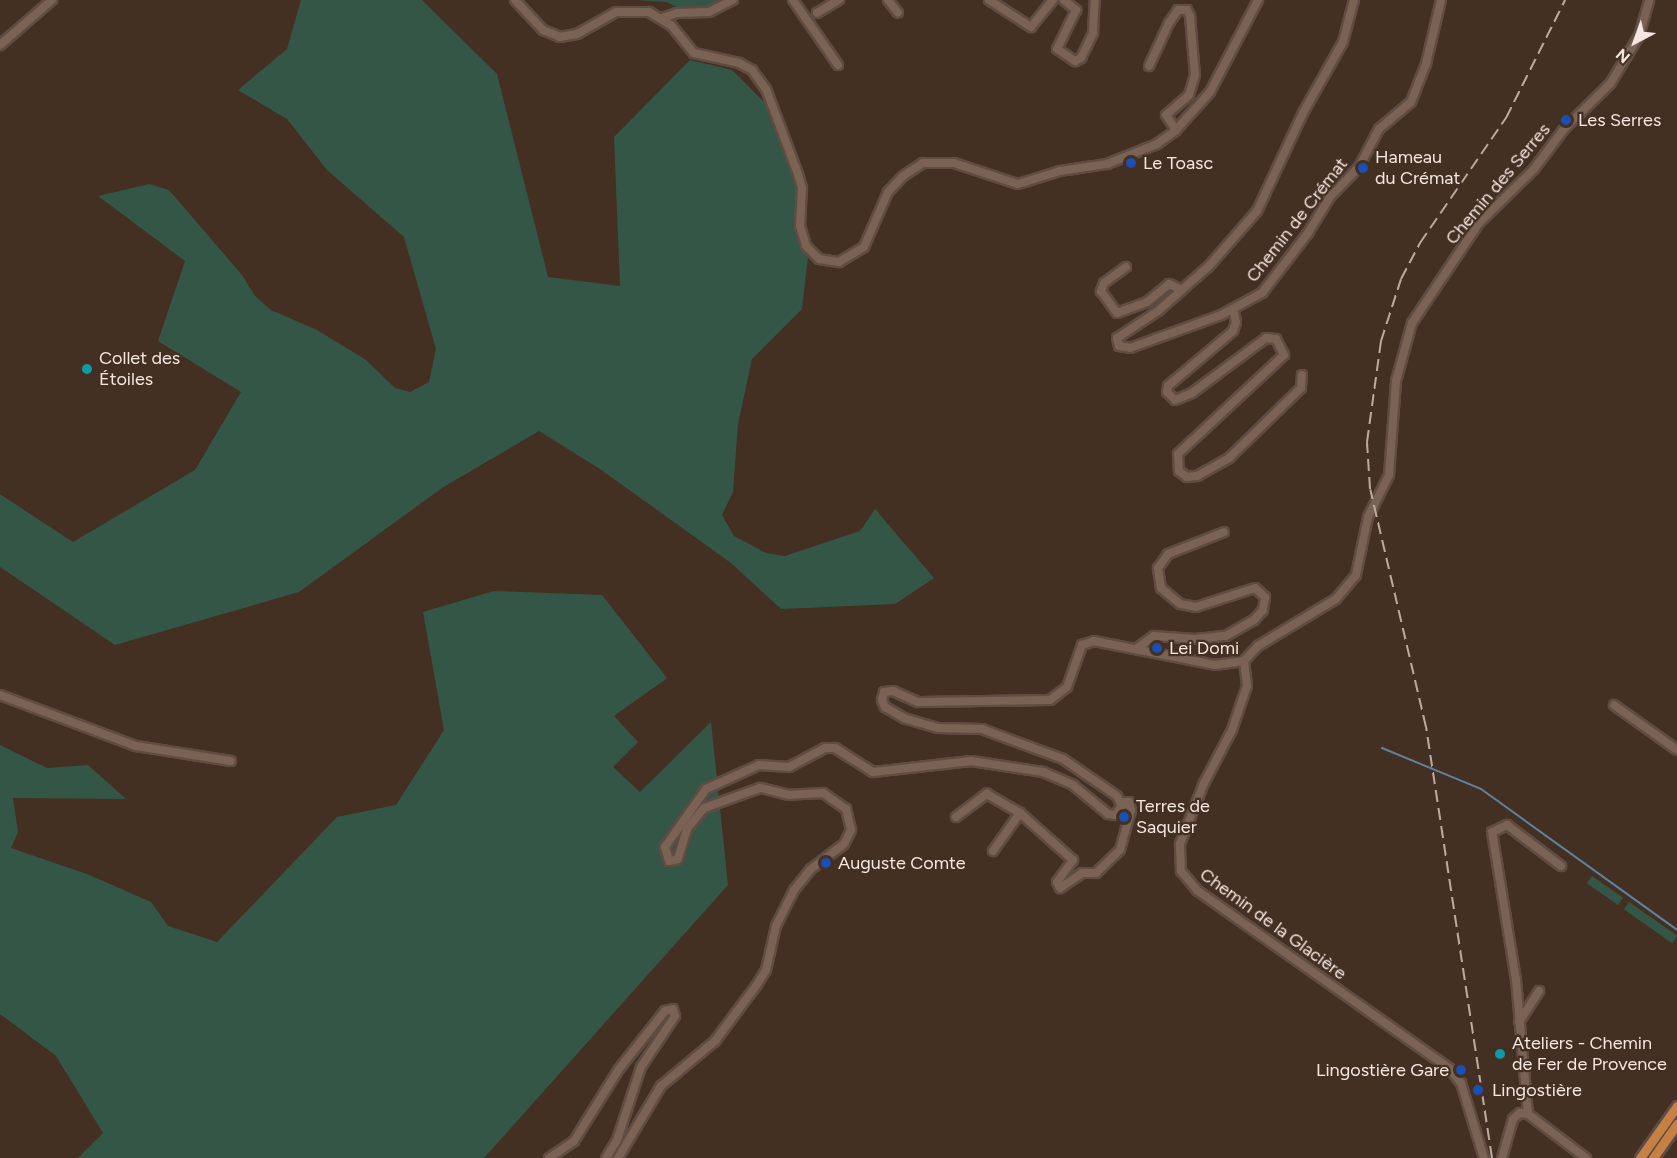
<!DOCTYPE html>
<meta charset="utf-8">
<style>
body{margin:0}
#map{position:relative;width:1677px;height:1158px;overflow:hidden;background:#442f23;font-family:Figtree,sans-serif}
div>[style]{position:absolute}
[style*='--x']{left:calc(var(--x)*1px);top:calc(var(--y)*1px);width:calc(var(--w)*1px);rotate:calc(var(--a)*1deg)}
.green>*{inset:0;background:#345646;transform-origin:0 0}
.stream>*{height:2px;margin:-1px;padding:0 1px;transform-origin:1px;border-radius:1px;background:#5c839e}
.roads{filter:drop-shadow(2px 0 #5f4c42) drop-shadow(-2px 0 #5f4c42) drop-shadow(0 2px #5f4c42) drop-shadow(0 -2px #5f4c42)}
.minor>*{height:8px;margin:-4px;padding:0 4px;transform-origin:4px;border-radius:4px;background:#7a6255}
.major>*{height:9px;margin:-4.5px;padding:0 4.5px;transform-origin:4.5px;border-radius:4.5px;background:#c68043}
.rail>*{height:2px;margin-top:-1px;transform-origin:0;background:repeating-linear-gradient(90deg,#bbaaa1 0 12px,transparent 0 18px)}
.dots>*{width:16px;height:16px;translate:-50% -50%;box-sizing:border-box;border:3px solid #442f23;border-radius:50%}
span{translate:-50% -50%;white-space:nowrap;text-align:center;line-height:1.15;-webkit-text-stroke:4.5px #442f23;paint-order:stroke}
.poi-label{font-size:18px;color:#f5e6df}
.left{translate:0 -50%;text-align:left}
.right{translate:-100% -50%;text-align:right}
.street-label{font-size:18px;color:#f5e6df}
.north{position:absolute;left:1605px;top:12px;width:60px;height:60px;-webkit-text-stroke:4px #442f23;paint-order:stroke;rotate:221deg;font-size:16px;font-weight:700;line-height:24px;text-align:center;color:#f5e6df}
.north::after{content:'';display:block;margin:auto;width:21px;height:27px;background:#f5e6df;clip-path:polygon(50% 0,100% 100%,50% 72%,0 100%)}
</style>
<div id="map">
<div class="green">
<i style="clip-path:polygon(301px 0,422px 0,497px 74px,548px 277px,620px 286px,614px 137px,690px 60px,732px 70px,766px 104px,797px 186px,795px 229px,808px 257px,802px 309px,752px 359px,738px 424px,733px 492px,722px 515px,734px 536px,766px 553px,785px 556px,860px 531px,875px 509px,934px 578px,895px 604px,781px 609px,731px 563px,600px 469px,539px 431px,442px 488px,299px 592px,115px 645px,0 567px,0 494px,73px 542px,195px 470px,241px 392px,158px 341px,185px 261px,98px 196px,149px 184px,169px 190px,242px 275px,255px 296px,271px 310px,317px 330px,366px 360px,395px 388px,410px 392px,429px 382px,436px 349px,404px 237px,327px 170px,287px 119px,238px 90px,287px 49px)"></i>
<i style="clip-path:polygon(636px 0,727px 0,698px 10px,683px 10px,667px 2px)"></i>
<i style="clip-path:polygon(494px 591px,602px 595px,667px 678px,614px 716px,638px 742px,613px 767px,640px 792px,711px 722px,728px 885px,484px 1158px,78px 1158px,103px 1133px,56px 1056px,0 1014px,0 745px,47px 768px,88px 765px,126px 799px,13px 798px,18px 832px,11px 848px,87px 874px,151px 902px,168px 926px,217px 942px,337px 817px,396px 805px,444px 730px,423px 612px)"></i>
<i style="left:1592px;top:876px;width:38px;height:9px;rotate:35deg"></i>
<i style="left:1629px;top:902px;width:59px;height:9px;rotate:35deg"></i>
</div>
<div class="stream">
<i style="--x:1382;--y:748;--w:107;--a:22.5"></i>
<i style="--x:1481;--y:789;--w:241;--a:35.7"></i>
</div>
<div class="roads">
<div class="minor">
<i style="--x:515;--y:0;--w:41;--a:47"></i>
<i style="--x:543;--y:30;--w:18;--a:22"></i>
<i style="--x:560;--y:37;--w:17;--a:-10"></i>
<i style="--x:577;--y:34;--w:45;--a:-29.4"></i>
<i style="--x:616;--y:12;--w:33;--a:0"></i>
<i style="--x:649;--y:12;--w:26;--a:31"></i>
<i style="--x:671;--y:25;--w:36;--a:51"></i>
<i style="--x:694;--y:53;--w:46;--a:12.5"></i>
<i style="--x:739;--y:63;--w:15;--a:28"></i>
<i style="--x:752;--y:70;--w:24;--a:54"></i>
<i style="--x:766;--y:89;--w:91;--a:69.4"></i>
<i style="--x:798;--y:174;--w:15;--a:74"></i>
<i style="--x:802;--y:188;--w:38;--a:93"></i>
<i style="--x:800;--y:226;--w:21;--a:73"></i>
<i style="--x:806;--y:246;--w:18;--a:45"></i>
<i style="--x:819;--y:259;--w:20;--a:9"></i>
<i style="--x:839;--y:262;--w:29;--a:-31"></i>
<i style="--x:864;--y:247;--w:60;--a:-66.4"></i>
<i style="--x:888;--y:192;--w:22;--a:-47"></i>
<i style="--x:903;--y:176;--w:24;--a:-33"></i>
<i style="--x:923;--y:163;--w:31;--a:0"></i>
<i style="--x:954;--y:163;--w:67;--a:18.2"></i>
<i style="--x:1018;--y:184;--w:44;--a:-17.2"></i>
<i style="--x:1060;--y:171;--w:48;--a:-8.5"></i>
<i style="--x:1107;--y:164;--w:54;--a:-21.8"></i>
<i style="--x:1157;--y:144;--w:24;--a:-36"></i>
<i style="--x:1176;--y:130;--w:51;--a:-48.2"></i>
<i style="--x:1210;--y:92;--w:104;--a:-62.4"></i>
<i style="--x:793;--y:0;--w:79;--a:55.3"></i>
<i style="--x:888;--y:0;--w:16;--a:52"></i>
<i style="--x:989;--y:0;--w:50;--a:32.7"></i>
<i style="--x:1031;--y:27;--w:35;--a:-51"></i>
<i style="--x:1064;--y:0;--w:16;--a:40"></i>
<i style="--x:1076;--y:10;--w:43;--a:116"></i>
<i style="--x:1057;--y:49;--w:22;--a:34"></i>
<i style="--x:1075;--y:61;--w:7;--a:-27"></i>
<i style="--x:1081;--y:58;--w:28;--a:-64"></i>
<i style="--x:1093;--y:33;--w:33;--a:-87"></i>
<i style="--x:1354;--y:0;--w:43;--a:104.7"></i>
<i style="--x:1343;--y:42;--w:81;--a:119.4"></i>
<i style="--x:1303;--y:113;--w:108;--a:115.1"></i>
<i style="--x:1257;--y:211;--w:73;--a:131.1"></i>
<i style="--x:1209;--y:266;--w:68;--a:138.6"></i>
<i style="--x:1158;--y:311;--w:49;--a:146.6"></i>
<i style="--x:1117;--y:338;--w:8;--a:76"></i>
<i style="--x:1119;--y:346;--w:11;--a:10"></i>
<i style="--x:1130;--y:348;--w:97;--a:-19.9"></i>
<i style="--x:1221;--y:315;--w:47;--a:-28.2"></i>
<i style="--x:1262;--y:293;--w:76;--a:-52.5"></i>
<i style="--x:1308;--y:233;--w:42;--a:-58.6"></i>
<i style="--x:1330;--y:197;--w:42;--a:-46"></i>
<i style="--x:1359;--y:167;--w:43;--a:-62.2"></i>
<i style="--x:1379;--y:129;--w:42;--a:-40.2"></i>
<i style="--x:1411;--y:102;--w:41;--a:-68.5"></i>
<i style="--x:1426;--y:64;--w:66;--a:-76.8"></i>
<i style="--x:817;--y:13;--w:26;--a:-31"></i>
<i style="--x:662;--y:18;--w:16;--a:-18"></i>
<i style="--x:677;--y:13;--w:32;--a:-2"></i>
<i style="--x:709;--y:12;--w:27;--a:-27"></i>
<i style="--x:0;--y:45;--w:69;--a:-40.9"></i>
<i style="--x:1149;--y:66;--w:47;--a:-65.1"></i>
<i style="--x:1169;--y:23;--w:16;--a:-55"></i>
<i style="--x:1178;--y:10;--w:9;--a:0"></i>
<i style="--x:1187;--y:10;--w:7;--a:63"></i>
<i style="--x:1190;--y:16;--w:59;--a:85.2"></i>
<i style="--x:1195;--y:75;--w:21;--a:107"></i>
<i style="--x:1189;--y:95;--w:30;--a:139"></i>
<i style="--x:1166;--y:115;--w:18;--a:56"></i>
<i style="--x:1126;--y:267;--w:27;--a:144"></i>
<i style="--x:1104;--y:283;--w:9;--a:111"></i>
<i style="--x:1101;--y:291;--w:27;--a:54"></i>
<i style="--x:1117;--y:313;--w:32;--a:-20"></i>
<i style="--x:1147;--y:302;--w:28;--a:-39"></i>
<i style="--x:1169;--y:284;--w:14;--a:25"></i>
<i style="--x:1233;--y:309;--w:13;--a:77"></i>
<i style="--x:1236;--y:322;--w:9;--a:108"></i>
<i style="--x:1233;--y:331;--w:85;--a:139.8"></i>
<i style="--x:1168;--y:386;--w:6;--a:99"></i>
<i style="--x:1167;--y:392;--w:11;--a:45"></i>
<i style="--x:1175;--y:400;--w:18;--a:-22"></i>
<i style="--x:1192;--y:393;--w:92;--a:-36.6"></i>
<i style="--x:1266;--y:338;--w:10;--a:6"></i>
<i style="--x:1276;--y:339;--w:18;--a:63"></i>
<i style="--x:1284;--y:355;--w:145;--a:137"></i>
<i style="--x:1178;--y:454;--w:17;--a:87"></i>
<i style="--x:1179;--y:471;--w:10;--a:37"></i>
<i style="--x:1187;--y:477;--w:10;--a:-6"></i>
<i style="--x:1197;--y:476;--w:37;--a:-29"></i>
<i style="--x:1229;--y:458;--w:100;--a:-44.2"></i>
<i style="--x:1301;--y:388;--w:13;--a:-86"></i>
<i style="--x:1136;--y:649;--w:22;--a:-36"></i>
<i style="--x:1154;--y:636;--w:41;--a:4.2"></i>
<i style="--x:1195;--y:639;--w:31;--a:-6"></i>
<i style="--x:1226;--y:636;--w:32;--a:-30"></i>
<i style="--x:1254;--y:620;--w:13;--a:-48"></i>
<i style="--x:1263;--y:610;--w:13;--a:-81"></i>
<i style="--x:1265;--y:597;--w:13;--a:-138"></i>
<i style="--x:1255;--y:588;--w:62;--a:162.1"></i>
<i style="--x:1196;--y:607;--w:16;--a:-169"></i>
<i style="--x:1180;--y:604;--w:25;--a:-140"></i>
<i style="--x:1161;--y:588;--w:20;--a:-99"></i>
<i style="--x:1158;--y:568;--w:17;--a:-54"></i>
<i style="--x:1168;--y:554;--w:60;--a:-21.4"></i>
<i style="--x:1244;--y:661;--w:21;--a:-47"></i>
<i style="--x:1258;--y:646;--w:91;--a:-31.1"></i>
<i style="--x:1336;--y:599;--w:31;--a:-50"></i>
<i style="--x:1356;--y:575;--w:59;--a:-78.3"></i>
<i style="--x:1368;--y:517;--w:47;--a:-63.4"></i>
<i style="--x:1389;--y:475;--w:94;--a:-85.7"></i>
<i style="--x:1396;--y:381;--w:60;--a:-74.6"></i>
<i style="--x:1412;--y:323;--w:120;--a:-56.2"></i>
<i style="--x:1479;--y:223;--w:77;--a:-44.5"></i>
<i style="--x:1534;--y:169;--w:50;--a:-53.1"></i>
<i style="--x:1564;--y:129;--w:64;--a:-44.4"></i>
<i style="--x:1610;--y:84;--w:56;--a:-58.9"></i>
<i style="--x:1639;--y:36;--w:37;--a:-74"></i>
<i style="--x:1244;--y:661;--w:25;--a:83"></i>
<i style="--x:1247;--y:686;--w:46;--a:108.8"></i>
<i style="--x:1232;--y:730;--w:60;--a:117.8"></i>
<i style="--x:1204;--y:783;--w:66;--a:111.5"></i>
<i style="--x:1180;--y:844;--w:27;--a:88"></i>
<i style="--x:1181;--y:871;--w:26;--a:50"></i>
<i style="--x:1198;--y:891;--w:309;--a:35.2"></i>
<i style="--x:1450;--y:1069;--w:18;--a:52"></i>
<i style="--x:1461;--y:1083;--w:78;--a:73"></i>
<i style="--x:0;--y:695;--w:145;--a:20.6"></i>
<i style="--x:136;--y:746;--w:96;--a:9"></i>
<i style="--x:1614;--y:705;--w:77;--a:35.5"></i>
<i style="--x:956;--y:817;--w:39;--a:-37"></i>
<i style="--x:987;--y:794;--w:38;--a:30"></i>
<i style="--x:1020;--y:813;--w:71;--a:41.6"></i>
<i style="--x:1073;--y:860;--w:27;--a:126"></i>
<i style="--x:1057;--y:882;--w:7;--a:63"></i>
<i style="--x:1060;--y:888;--w:27;--a:-34"></i>
<i style="--x:1082;--y:873;--w:14;--a:0"></i>
<i style="--x:1096;--y:873;--w:33;--a:-44"></i>
<i style="--x:1120;--y:850;--w:41;--a:-74.6"></i>
<i style="--x:1131;--y:810;--w:8;--a:-104"></i>
<i style="--x:1129;--y:802;--w:8;--a:180"></i>
<i style="--x:993;--y:851;--w:47;--a:-54.6"></i>
<i style="--x:1519;--y:1022;--w:37;--a:-57"></i>
<i style="--x:1528;--y:1114;--w:135;--a:-95.1"></i>
<i style="--x:1516;--y:980;--w:150;--a:-99.2"></i>
<i style="--x:1492;--y:832;--w:17;--a:-25"></i>
<i style="--x:1507;--y:825;--w:68;--a:37.2"></i>
<i style="--x:1528;--y:1114;--w:73;--a:37.2"></i>
<i style="--x:549;--y:1158;--w:30;--a:-34"></i>
<i style="--x:574;--y:1141;--w:85;--a:-58"></i>
<i style="--x:619;--y:1069;--w:74;--a:-51.6"></i>
<i style="--x:665;--y:1011;--w:8;--a:-14"></i>
<i style="--x:673;--y:1009;--w:7;--a:74"></i>
<i style="--x:675;--y:1016;--w:61;--a:123.7"></i>
<i style="--x:641;--y:1067;--w:77;--a:108.2"></i>
<i style="--x:617;--y:1140;--w:21;--a:121"></i>
<i style="--x:618;--y:1158;--w:84;--a:-59.2"></i>
<i style="--x:661;--y:1086;--w:70;--a:-39.8"></i>
<i style="--x:715;--y:1041;--w:69;--a:-53.3"></i>
<i style="--x:756;--y:986;--w:19;--a:-58"></i>
<i style="--x:766;--y:970;--w:45;--a:-77.2"></i>
<i style="--x:776;--y:926;--w:40;--a:-63.4"></i>
<i style="--x:794;--y:890;--w:27;--a:-51"></i>
<i style="--x:811;--y:869;--w:41;--a:-37.1"></i>
<i style="--x:844;--y:844;--w:16;--a:-63"></i>
<i style="--x:851;--y:830;--w:22;--a:-103"></i>
<i style="--x:846;--y:809;--w:28;--a:-145"></i>
<i style="--x:823;--y:793;--w:34;--a:177"></i>
<i style="--x:789;--y:795;--w:30;--a:-166"></i>
<i style="--x:760;--y:788;--w:59;--a:160.3"></i>
<i style="--x:704;--y:808;--w:27;--a:129"></i>
<i style="--x:687;--y:829;--w:31;--a:107"></i>
<i style="--x:678;--y:859;--w:9;--a:167"></i>
<i style="--x:669;--y:861;--w:15;--a:-106"></i>
<i style="--x:665;--y:847;--w:71;--a:-54.7"></i>
<i style="--x:706;--y:789;--w:58;--a:-24.4"></i>
<i style="--x:759;--y:765;--w:30;--a:4"></i>
<i style="--x:789;--y:767;--w:41;--a:-27.8"></i>
<i style="--x:825;--y:748;--w:10;--a:0"></i>
<i style="--x:835;--y:748;--w:45;--a:32.3"></i>
<i style="--x:873;--y:772;--w:99;--a:-6.4"></i>
<i style="--x:971;--y:761;--w:73;--a:8.7"></i>
<i style="--x:1043;--y:772;--w:33;--a:23"></i>
<i style="--x:1073;--y:785;--w:45;--a:39.6"></i>
<i style="--x:1108;--y:814;--w:7;--a:8"></i>
<i style="--x:1115;--y:815;--w:11;--a:-52"></i>
<i style="--x:1122;--y:806;--w:11;--a:-117"></i>
<i style="--x:1117;--y:796;--w:65;--a:-145.6"></i>
<i style="--x:1063;--y:759;--w:86;--a:-159.7"></i>
<i style="--x:982;--y:729;--w:44;--a:-178.7"></i>
<i style="--x:938;--y:728;--w:35;--a:-164"></i>
<i style="--x:904;--y:718;--w:22;--a:-150"></i>
<i style="--x:885;--y:707;--w:8;--a:-113"></i>
<i style="--x:882;--y:700;--w:8;--a:-76"></i>
<i style="--x:884;--y:692;--w:9;--a:-6"></i>
<i style="--x:893;--y:691;--w:27;--a:24"></i>
<i style="--x:918;--y:702;--w:132;--a:-0.9"></i>
<i style="--x:1050;--y:700;--w:21;--a:-37"></i>
<i style="--x:1067;--y:687;--w:45;--a:-70.3"></i>
<i style="--x:1082;--y:645;--w:13;--a:-18"></i>
<i style="--x:1094;--y:641;--w:123;--a:11.2"></i>
<i style="--x:1215;--y:665;--w:29;--a:-8"></i>
<i style="--x:1502;--y:1158;--w:41;--a:-74.2"></i>
<i style="--x:1513;--y:1119;--w:9;--a:-41"></i>
<i style="--x:1520;--y:1113;--w:8;--a:7"></i>
</div>
<div class="major">
<i style="--x:1640;--y:1158;--w:64;--a:-54.6"></i>
<i style="--x:1653;--y:1158;--w:42;--a:-54.8"></i>
</div>
</div>
<div class="rail">
<i style="--x:1492;--y:1158;--w:436;--a:-98.7"></i>
<i style="--x:1426;--y:727;--w:244;--a:-103.2"></i>
<i style="--x:1370;--y:489;--w:47;--a:-93.7"></i>
<i style="--x:1367;--y:442;--w:102;--a:-82.1"></i>
<i style="--x:1381;--y:341;--w:65;--a:-72.1"></i>
<i style="--x:1401;--y:279;--w:41;--a:-62.2"></i>
<i style="--x:1420;--y:243;--w:152;--a:-55.5"></i>
<i style="--x:1506;--y:118;--w:132;--a:-63.4"></i>
</div>
<div class="dots">
<i style="left:1566px;top:120px;background:#1a4fb4"></i>
<i style="left:1131px;top:163px;background:#1a4fb4"></i>
<i style="left:1363px;top:168px;background:#1a4fb4"></i>
<i style="left:87px;top:369px;background:#0f9aa8"></i>
<i style="left:1157px;top:648px;background:#1a4fb4"></i>
<i style="left:1124px;top:817px;background:#1a4fb4"></i>
<i style="left:826px;top:863px;background:#1a4fb4"></i>
<i style="left:1500px;top:1054px;background:#0f9aa8"></i>
<i style="left:1461px;top:1070px;background:#1a4fb4"></i>
<i style="left:1478px;top:1090px;background:#1a4fb4"></i>
</div>
<div class="poi-label">
<span class="left" style="left:1578px;top:120px">Les Serres</span>
<span class="left" style="left:1375px;top:168px">Hameau<br>du Crémat</span>
<span class="left" style="left:1143px;top:163px">Le Toasc</span>
<span class="left" style="left:99px;top:369px">Collet des<br>Étoiles</span>
<span class="left" style="left:1169px;top:648px">Lei Domi</span>
<span class="left" style="left:1136px;top:817px">Terres de<br>Saquier</span>
<span class="left" style="left:838px;top:863px">Auguste Comte</span>
<span class="left" style="left:1512px;top:1054px">Ateliers - Chemin<br>de Fer de Provence</span>
<span class="right" style="left:1449px;top:1070px">Lingostière Gare</span>
<span class="left" style="left:1492px;top:1090px">Lingostière</span>
</div>
<div class="street-label">
<span style="left:1498px;top:184px;rotate:-50deg">Chemin des Serres</span>
<span style="left:1297px;top:220px;rotate:-52deg">Chemin de Crémat</span>
<span style="left:1273px;top:924px;rotate:36deg">Chemin de la Glacière</span>
</div>
<div class="north">N</div>
</div>
